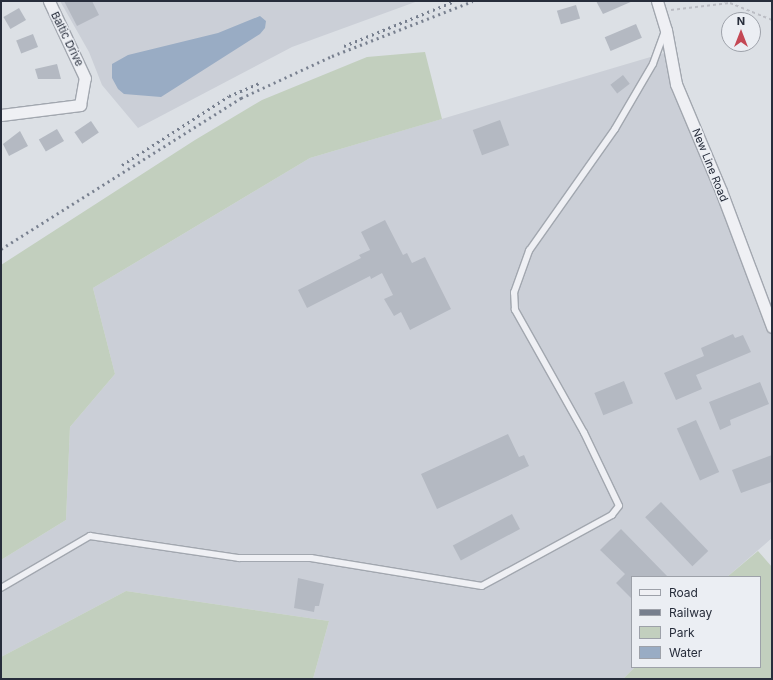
<!DOCTYPE html>
<style>
body{margin:0}
#map{position:relative;width:773px;height:680px;overflow:hidden;background:#dce0e5;font-family:Inter,sans-serif}
div>[style]{position:absolute}
[style*='--x']{left:calc(var(--x)*1px);top:calc(var(--y)*1px);width:calc(var(--w)*1px);rotate:calc(var(--a)*1deg)}
.built>*{inset:0;background:#cbcfd7}
.green>*{inset:0;background:#c2cfbe}
.water>*{inset:0;background:#99acc4}
.building>*{inset:0;background:#b4b9c2;transform-origin:0 0}
.path>*{height:2px;margin-top:-1px;transform-origin:0;background:repeating-linear-gradient(90deg,#bbbdc4 0 3px,transparent 0 6px)}
.roads{filter:drop-shadow(1px 0 #a2a7af) drop-shadow(-1px 0 #a2a7af) drop-shadow(0 1px #a2a7af) drop-shadow(0 -1px #a2a7af)}
.lane>*{height:5.5px;margin:-2.75px;padding:0 2.75px;transform-origin:2.75px;border-radius:2.75px;background:#eff0f4}
.street>*{height:11px;margin:-5.5px;padding:0 5.5px;transform-origin:5.5px;border-radius:5.5px;background:#eff0f4}
.rail>*{height:3px;margin-top:-1.5px;transform-origin:0;background:repeating-linear-gradient(90deg,#777f8e 0 2px,transparent 0 6px)}
span{translate:-50% -50%;white-space:nowrap;text-align:center;line-height:1.15;-webkit-text-stroke:3px #ebeef3;paint-order:stroke}
.street-label{font-size:11px;color:#272d3b}
.frame{position:absolute;inset:0;border:2px solid #272d3b;pointer-events:none}
.legend{position:absolute;left:631px;top:576px;width:130px;height:92px;box-sizing:border-box;background:#ebeef3;border:1px solid #9da1a9;margin:0;padding:5px 7px;list-style:none;font-size:12px;color:#272d3b}
.legend li{display:flex;align-items:center;gap:8px;height:20px}
.legend b{width:20px;border:1px solid #9da1a9}
.north{position:absolute;left:721px;top:12px;width:40px;height:40px;box-sizing:border-box;background:#ebeef3;border:1px solid #9da1a9;border-radius:50%;rotate:0deg;font-size:11px;font-weight:700;line-height:16px;text-align:center;color:#272d3b}
.north::after{content:'';display:block;margin:auto;width:14px;height:18px;background:#c44855;clip-path:polygon(50% 0,100% 100%,50% 72%,0 100%)}
</style>
<div id="map">
<div class="built">
<i style="clip-path:polygon(60px 1px,418px 1px,292px 47px,138px 128px,102px 85px,89px 52px)"></i>
<i style="clip-path:polygon(664px 53px,772px 336px,772px 538px,727px 577px,632px 577px,632px 667px,635px 667px,623px 679px,313px 679px,329px 621px,126px 591px,1px 657px,1px 560px,66px 520px,70px 427px,115px 374px,93px 288px,310px 158px)"></i>
</div>
<div class="green">
<i style="clip-path:polygon(425px 52px,442px 119px,310px 158px,93px 288px,115px 374px,70px 427px,66px 520px,1px 560px,1px 265px,195px 140px,262px 100px,367px 57px)"></i>
<i style="clip-path:polygon(758px 551px,772px 567px,772px 679px,623px 679px,635px 667px,760px 667px,760px 577px,727px 577px)"></i>
<i style="clip-path:polygon(126px 591px,329px 621px,313px 679px,1px 679px,1px 657px)"></i>
</div>
<div class="water">
<i style="clip-path:polygon(260px 16px,266px 21px,265px 28px,260px 34px,161px 97px,124px 94px,118px 89px,112px 78px,112px 64px,128px 55px,218px 33px)"></i>
</div>
<div class="building">
<i style="clip-path:polygon(64px 1px,92px 1px,99px 15px,77px 26px)"></i>
<i style="clip-path:polygon(596px 1px,633px 1px,603px 14px)"></i>
<i style="left:576px;top:5px;width:14px;height:20px;rotate:73deg"></i>
<i style="left:19px;top:8px;width:14px;height:18px;rotate:60deg"></i>
<i style="left:636px;top:24px;width:15px;height:34px;rotate:67deg"></i>
<i style="left:33px;top:34px;width:14px;height:18px;rotate:69deg"></i>
<i style="clip-path:polygon(57px 64px,61px 79px,38px 79px,35px 69px)"></i>
<i style="left:623px;top:75px;width:11px;height:16px;rotate:52deg"></i>
<i style="left:500px;top:120px;width:27px;height:29px;rotate:70deg"></i>
<i style="left:91px;top:121px;width:14px;height:20px;rotate:56deg"></i>
<i style="left:57px;top:129px;width:14px;height:21px;rotate:60deg"></i>
<i style="clip-path:polygon(20px 131px,28px 146px,9px 156px,3px 144px)"></i>
<i style="clip-path:polygon(385px 220px,403px 255px,407px 253px,412px 263px,425px 257px,451px 309px,410px 330px,401px 312px,394px 316px,384px 299px,393px 295px,382px 273px,371px 279px,370px 276px,307px 308px,298px 290px,361px 258px,359px 255px,370px 250px,361px 232px)"></i>
<i style="clip-path:polygon(733px 334px,735px 338px,743px 335px,751px 352px,696px 375px,702px 389px,676px 400px,664px 373px,704px 356px,701px 348px)"></i>
<i style="left:624px;top:381px;width:24px;height:32px;rotate:68deg"></i>
<i style="clip-path:polygon(760px 382px,769px 404px,730px 420px,731px 425px,720px 430px,709px 402px)"></i>
<i style="left:696px;top:420px;width:57px;height:21px;rotate:66deg"></i>
<i style="clip-path:polygon(508px 434px,519px 457px,524px 455px,529px 466px,437px 509px,421px 474px)"></i>
<i style="clip-path:polygon(772px 455px,772px 482px,741px 493px,732px 470px)"></i>
<i style="left:661px;top:502px;width:68px;height:22px;rotate:46deg"></i>
<i style="left:512px;top:514px;width:17px;height:67px;rotate:62deg"></i>
<i style="clip-path:polygon(621px 529px,668px 577px,632px 577px,632px 599px,616px 583px,625px 574px,600px 550px)"></i>
<i style="clip-path:polygon(298px 578px,324px 584px,319px 606px,315px 606px,314px 612px,294px 608px)"></i>
</div>
<div class="path">
<i style="--x:671;--y:10;--w:59;--a:-6.8"></i>
<i style="--x:730;--y:3;--w:45;--a:22"></i>
</div>
<div class="roads">
<div class="lane">
<i style="--x:1;--y:588;--w:103;--a:-30.3"></i>
<i style="--x:90;--y:536;--w:151;--a:8.4"></i>
<i style="--x:239;--y:558;--w:72;--a:0"></i>
<i style="--x:311;--y:558;--w:173;--a:9.3"></i>
<i style="--x:482;--y:586;--w:148;--a:-28.6"></i>
<i style="--x:612;--y:515;--w:11;--a:-52"></i>
<i style="--x:619;--y:506;--w:81;--a:-115.6"></i>
<i style="--x:584;--y:433;--w:141;--a:-119.3"></i>
<i style="--x:515;--y:310;--w:17;--a:-93"></i>
<i style="--x:514;--y:293;--w:45;--a:-70.3"></i>
<i style="--x:529;--y:251;--w:149;--a:-54.8"></i>
<i style="--x:615;--y:129;--w:75;--a:-59.7"></i>
<i style="--x:653;--y:64;--w:32;--a:-70"></i>
</div>
<div class="street">
<i style="--x:657;--y:1;--w:30;--a:73"></i>
<i style="--x:666;--y:30;--w:55;--a:79.5"></i>
<i style="--x:676;--y:84;--w:116;--a:67.2"></i>
<i style="--x:721;--y:191;--w:145;--a:69.4"></i>
<i style="--x:1;--y:115;--w:80;--a:-7.2"></i>
<i style="--x:80;--y:105;--w:27;--a:-80"></i>
<i style="--x:85;--y:78;--w:85;--a:-115.1"></i>
</div>
</div>
<div class="rail">
<i style="--x:344;--y:46;--w:120;--a:-22.1"></i>
<i style="--x:122;--y:165;--w:127;--a:-32.8"></i>
<i style="--x:229;--y:96;--w:34;--a:-23"></i>
<i style="--x:1;--y:249;--w:284;--a:-32.2"></i>
<i style="--x:241;--y:98;--w:100;--a:-24.8"></i>
<i style="--x:332;--y:56;--w:151;--a:-21.3"></i>
</div>
<div class="street-label">
<span style="left:67px;top:39px;rotate:64deg">Baltic Drive</span>
<span style="left:710px;top:165px;rotate:68deg">New Line Road</span>
</div>
<div class="frame"></div>
<ul class="legend">
<li><b style="height:5px;background:#eff0f4"></b>Road</li>
<li><b style="height:5px;background:#777f8e"></b>Railway</li>
<li><b style="height:11px;background:#c2cfbe"></b>Park</li>
<li><b style="height:11px;background:#99acc4"></b>Water</li>
</ul>
<div class="north">N</div>
</div>
